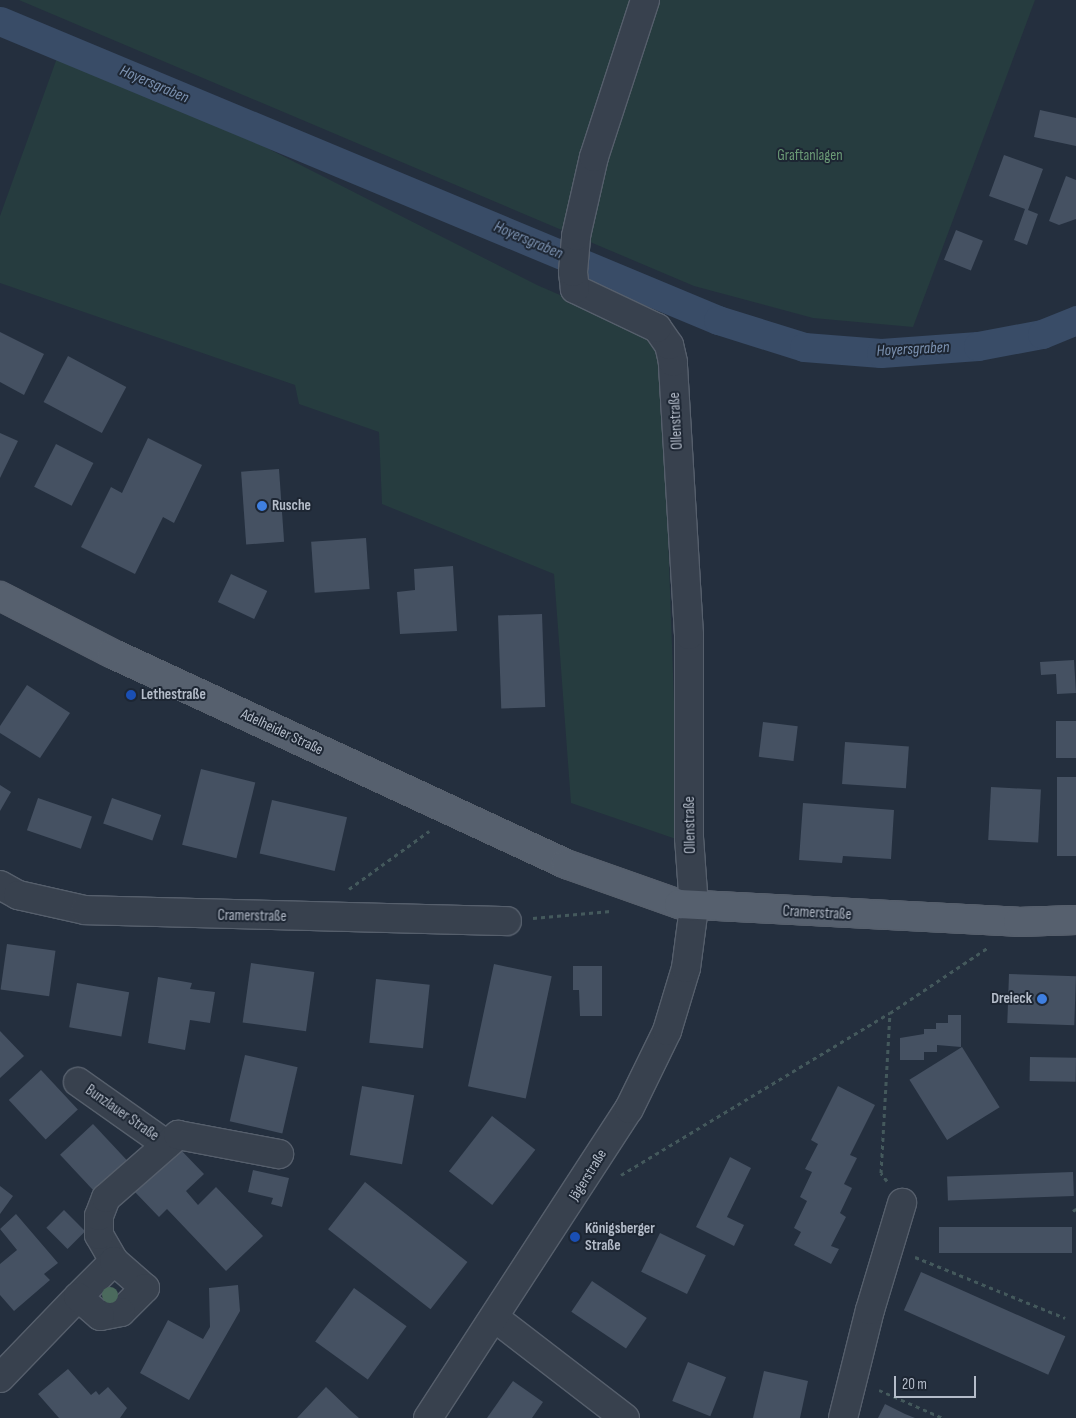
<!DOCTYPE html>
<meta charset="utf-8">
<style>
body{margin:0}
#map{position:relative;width:1076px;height:1418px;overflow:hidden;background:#242f3e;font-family:"Sofia Sans Condensed",sans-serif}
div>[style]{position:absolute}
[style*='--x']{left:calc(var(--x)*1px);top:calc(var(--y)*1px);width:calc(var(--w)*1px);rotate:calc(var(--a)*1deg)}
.green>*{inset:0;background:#263c3f}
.canal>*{height:29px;margin:-14.5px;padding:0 14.5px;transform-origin:14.5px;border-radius:14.5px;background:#394c67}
.building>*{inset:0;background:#455162;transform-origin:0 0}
.path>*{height:3px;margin-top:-1.5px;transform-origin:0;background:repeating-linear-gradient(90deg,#44595c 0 4px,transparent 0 8px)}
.roads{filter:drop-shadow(1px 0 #565f6c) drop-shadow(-1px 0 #565f6c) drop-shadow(0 1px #565f6c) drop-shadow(0 -1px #565f6c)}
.minor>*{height:28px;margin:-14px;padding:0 14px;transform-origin:14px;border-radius:14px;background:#38414e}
.major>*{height:28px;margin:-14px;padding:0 14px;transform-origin:14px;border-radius:14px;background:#56606e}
.trees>*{width:16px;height:16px;margin:-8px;border-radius:50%;background:#4b6a5d}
.dots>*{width:14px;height:14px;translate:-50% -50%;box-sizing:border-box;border:2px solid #1d2633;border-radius:50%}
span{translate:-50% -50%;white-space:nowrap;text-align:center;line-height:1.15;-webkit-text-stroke:4px #1d2633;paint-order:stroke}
.park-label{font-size:15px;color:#6b9a76}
.street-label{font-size:15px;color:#b4bcc9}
.poi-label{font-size:15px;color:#b4bcc9;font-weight:700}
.left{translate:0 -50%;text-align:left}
.right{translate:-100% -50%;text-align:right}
.water-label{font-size:16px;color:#7c92b1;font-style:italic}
.scale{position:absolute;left:894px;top:1376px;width:82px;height:22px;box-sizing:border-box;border:2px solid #b4bcc9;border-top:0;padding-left:6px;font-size:15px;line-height:18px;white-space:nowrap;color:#b4bcc9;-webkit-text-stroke:4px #1d2633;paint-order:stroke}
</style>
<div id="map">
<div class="green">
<i style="clip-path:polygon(19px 0,1035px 0,913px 327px,813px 318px,694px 286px)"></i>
<i style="clip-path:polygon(57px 58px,263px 146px,537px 285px,638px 329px,653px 344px,662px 369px,679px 840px,571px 803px,554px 574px,382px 504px,379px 432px,299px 404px,295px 385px,0 283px,0 216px)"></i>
</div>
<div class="canal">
<i style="--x:0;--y:21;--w:778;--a:22.61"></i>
<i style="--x:718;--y:320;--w:90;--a:17.4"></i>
<i style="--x:804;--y:347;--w:77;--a:4.5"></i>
<i style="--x:881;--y:353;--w:97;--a:-4.1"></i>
<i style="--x:978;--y:346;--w:65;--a:-10.6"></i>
<i style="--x:1042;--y:334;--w:37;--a:-22"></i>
</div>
<div class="building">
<i style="clip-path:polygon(1040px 110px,1076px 118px,1076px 146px,1034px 137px)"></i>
<i style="clip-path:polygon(1004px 155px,1043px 169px,1028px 210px,1038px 214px,1027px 245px,1014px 240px,1025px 209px,989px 196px)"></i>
<i style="clip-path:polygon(1066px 176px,1076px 180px,1076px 219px,1059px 225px,1049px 221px)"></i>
<i style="left:956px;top:230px;width:29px;height:32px;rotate:22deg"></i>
<i style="clip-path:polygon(0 332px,44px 354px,24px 395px,0 382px)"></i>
<i style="left:68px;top:356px;width:66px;height:52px;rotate:28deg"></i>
<i style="clip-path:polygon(0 433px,18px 441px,0 478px)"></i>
<i style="clip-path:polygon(148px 438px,202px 465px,174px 523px,163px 517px,135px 574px,81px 547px,111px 487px,122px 493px)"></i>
<i style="left:56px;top:444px;width:42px;height:48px;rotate:27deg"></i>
<i style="left:279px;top:469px;width:73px;height:38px;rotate:86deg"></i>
<i style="left:366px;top:538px;width:51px;height:55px;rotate:86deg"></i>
<i style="clip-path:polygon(453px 566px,457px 631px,400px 634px,397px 592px,415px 590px,414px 569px)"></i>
<i style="left:231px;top:574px;width:40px;height:31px;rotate:25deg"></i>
<i style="left:542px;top:614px;width:93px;height:44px;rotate:88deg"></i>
<i style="clip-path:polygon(1074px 660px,1076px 693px,1057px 694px,1056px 674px,1041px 675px,1040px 662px)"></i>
<i style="clip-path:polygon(27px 685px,70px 713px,40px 758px,0 733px,0 726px)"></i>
<i style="left:1076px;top:721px;width:37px;height:20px;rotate:90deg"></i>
<i style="left:763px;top:722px;width:35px;height:35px;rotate:7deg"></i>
<i style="left:845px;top:742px;width:64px;height:42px;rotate:4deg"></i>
<i style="left:201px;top:769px;width:56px;height:78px;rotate:14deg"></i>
<i style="left:1057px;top:777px;width:19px;height:79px"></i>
<i style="clip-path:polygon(0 785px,11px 792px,0 811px)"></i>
<i style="left:991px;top:787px;width:50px;height:53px;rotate:3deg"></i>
<i style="left:38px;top:798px;width:57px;height:34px;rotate:19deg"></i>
<i style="left:112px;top:798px;width:52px;height:27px;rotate:19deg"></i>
<i style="left:272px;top:800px;width:77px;height:55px;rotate:13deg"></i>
<i style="clip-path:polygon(803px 803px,894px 810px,891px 859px,843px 856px,842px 863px,799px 860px)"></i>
<i style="left:7px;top:944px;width:49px;height:46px;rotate:8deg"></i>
<i style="left:251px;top:963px;width:64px;height:60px;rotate:8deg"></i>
<i style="left:494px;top:964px;width:59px;height:125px;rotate:12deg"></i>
<i style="clip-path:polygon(573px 966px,602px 966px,602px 1016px,580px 1016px,579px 990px,573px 990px)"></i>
<i style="left:1009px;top:974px;width:67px;height:49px;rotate:2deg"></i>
<i style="clip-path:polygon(158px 977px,192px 983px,190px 989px,215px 992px,210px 1023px,190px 1020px,185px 1050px,148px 1043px)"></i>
<i style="left:376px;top:979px;width:54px;height:64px;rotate:6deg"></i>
<i style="left:77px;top:983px;width:53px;height:45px;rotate:10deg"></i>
<i style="clip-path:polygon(948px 1015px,961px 1015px,961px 1047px,937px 1045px,937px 1052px,924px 1052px,924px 1060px,900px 1060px,900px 1038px,924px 1034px,924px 1029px,936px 1029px,936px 1023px,948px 1023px)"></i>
<i style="clip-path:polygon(0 1031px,24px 1056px,0 1078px)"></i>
<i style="left:962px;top:1047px;width:71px;height:62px;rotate:58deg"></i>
<i style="left:245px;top:1055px;width:54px;height:68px;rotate:13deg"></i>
<i style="left:1030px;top:1057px;width:46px;height:24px;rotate:1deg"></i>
<i style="left:41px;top:1070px;width:54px;height:44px;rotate:47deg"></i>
<i style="left:362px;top:1086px;width:53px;height:70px;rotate:10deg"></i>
<i style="clip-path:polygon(838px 1086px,875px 1105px,850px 1155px,857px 1158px,844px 1184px,852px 1188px,840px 1213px,846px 1217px,831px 1246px,839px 1249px,831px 1264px,794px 1245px,801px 1232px,794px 1228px,807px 1201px,800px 1197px,812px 1172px,805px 1169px,818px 1144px,811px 1140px)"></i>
<i style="left:492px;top:1116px;width:55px;height:70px;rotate:38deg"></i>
<i style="left:93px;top:1124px;width:50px;height:45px;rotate:47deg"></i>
<i style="clip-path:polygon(178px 1147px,204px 1174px,186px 1191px,198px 1205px,216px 1187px,263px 1236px,226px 1271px,167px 1209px,159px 1217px,133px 1190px)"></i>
<i style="clip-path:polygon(730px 1157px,751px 1168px,727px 1217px,744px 1225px,734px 1246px,696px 1227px)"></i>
<i style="clip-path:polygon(253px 1170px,289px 1178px,282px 1207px,271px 1204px,273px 1198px,248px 1192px)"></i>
<i style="left:1073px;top:1172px;width:24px;height:126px;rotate:88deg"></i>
<i style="left:365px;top:1182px;width:130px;height:60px;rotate:38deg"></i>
<i style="clip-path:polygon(0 1186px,13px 1196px,0 1214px)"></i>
<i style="left:64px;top:1210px;width:30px;height:25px;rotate:45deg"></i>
<i style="clip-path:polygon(16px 1214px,58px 1263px,44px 1274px,50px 1280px,14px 1311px,0 1295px,0 1264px,17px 1250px,0 1229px)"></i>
<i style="left:1072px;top:1227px;width:26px;height:133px;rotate:90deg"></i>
<i style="left:660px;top:1233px;width:51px;height:43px;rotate:26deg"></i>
<i style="left:921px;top:1272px;width:158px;height:42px;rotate:24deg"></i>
<i style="left:592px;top:1281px;width:66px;height:37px;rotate:34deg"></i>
<i style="clip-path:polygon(238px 1285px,240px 1311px,189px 1400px,140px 1373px,168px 1320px,203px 1339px,210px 1327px,209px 1288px)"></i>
<i style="left:354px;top:1288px;width:65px;height:66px;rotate:36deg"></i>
<i style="left:688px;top:1362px;width:41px;height:42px;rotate:22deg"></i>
<i style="clip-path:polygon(68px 1369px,91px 1395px,96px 1391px,99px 1395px,108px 1387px,127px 1408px,120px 1418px,59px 1418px,38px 1394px)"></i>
<i style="clip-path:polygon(764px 1371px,808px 1381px,800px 1418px,753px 1418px)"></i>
<i style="clip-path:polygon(513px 1381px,543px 1402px,532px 1418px,487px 1418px)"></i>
<i style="clip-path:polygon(326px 1387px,351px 1411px,359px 1418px,297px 1418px)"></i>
<i style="clip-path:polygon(885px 1404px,905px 1414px,915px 1418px,878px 1418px)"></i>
</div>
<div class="path">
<i style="--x:349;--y:889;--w:99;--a:-35.9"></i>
<i style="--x:533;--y:918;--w:78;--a:-5.1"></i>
<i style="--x:621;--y:1175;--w:314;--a:-31.1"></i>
<i style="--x:890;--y:1013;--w:117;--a:-33.8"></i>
<i style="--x:887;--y:1181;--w:10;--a:-127"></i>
<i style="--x:881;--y:1173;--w:159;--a:-86.8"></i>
<i style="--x:1073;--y:1211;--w:4;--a:-34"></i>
<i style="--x:915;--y:1257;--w:162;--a:22.1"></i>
<i style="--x:879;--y:1390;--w:70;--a:23.6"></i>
</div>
<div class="roads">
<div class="minor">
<i style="--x:0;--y:885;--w:21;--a:29"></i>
<i style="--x:18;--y:895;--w:69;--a:12.6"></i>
<i style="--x:85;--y:910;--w:422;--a:1.5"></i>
<i style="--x:78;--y:1082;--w:108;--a:35.2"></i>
<i style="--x:114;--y:1261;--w:30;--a:-120"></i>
<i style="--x:99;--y:1235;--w:19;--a:-90"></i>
<i style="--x:99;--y:1216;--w:19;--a:-69"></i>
<i style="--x:106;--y:1198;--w:96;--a:-41.2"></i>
<i style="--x:178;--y:1135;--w:103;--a:10.7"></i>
<i style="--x:495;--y:1318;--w:164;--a:37.6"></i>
<i style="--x:0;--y:1378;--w:112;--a:-46.1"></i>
<i style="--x:78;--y:1297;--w:51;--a:-45"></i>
<i style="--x:114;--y:1261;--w:41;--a:41.1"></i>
<i style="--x:145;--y:1288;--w:34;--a:135"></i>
<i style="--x:121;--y:1312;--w:21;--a:169"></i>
<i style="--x:100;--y:1316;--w:29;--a:-139"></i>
<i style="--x:428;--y:1418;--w:369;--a:-57"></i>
<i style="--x:629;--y:1109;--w:87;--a:-64"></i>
<i style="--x:667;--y:1031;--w:66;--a:-73.2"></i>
<i style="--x:686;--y:968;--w:62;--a:-82.5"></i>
<i style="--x:694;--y:907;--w:69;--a:-94.1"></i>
<i style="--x:689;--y:838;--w:203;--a:-90"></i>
<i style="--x:689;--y:635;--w:273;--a:-93.4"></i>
<i style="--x:673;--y:362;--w:17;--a:-103"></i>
<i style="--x:669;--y:345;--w:21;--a:-125"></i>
<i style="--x:657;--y:328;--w:91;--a:-154.6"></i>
<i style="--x:575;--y:289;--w:17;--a:-97"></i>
<i style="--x:573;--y:272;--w:36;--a:-85"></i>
<i style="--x:576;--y:236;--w:81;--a:-77.2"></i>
<i style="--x:594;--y:157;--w:165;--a:-72"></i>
<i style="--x:843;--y:1418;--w:111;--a:-76"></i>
<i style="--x:870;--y:1310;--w:112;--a:-73.3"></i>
</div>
<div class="major">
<i style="--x:0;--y:596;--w:125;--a:27.2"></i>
<i style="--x:111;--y:653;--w:502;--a:24.88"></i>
<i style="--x:566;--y:864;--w:120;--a:19.5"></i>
<i style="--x:679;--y:904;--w:339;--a:3"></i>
<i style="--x:1018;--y:922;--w:58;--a:-2"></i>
</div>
</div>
<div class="trees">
<i style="left:110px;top:1295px"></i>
</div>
<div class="dots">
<i style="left:262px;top:506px;background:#3f7fe0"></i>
<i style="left:131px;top:695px;background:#1a4fb4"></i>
<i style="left:1042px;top:999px;background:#3f7fe0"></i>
<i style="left:575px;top:1237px;background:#1a4fb4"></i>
</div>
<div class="park-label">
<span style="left:810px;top:156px">Graftanlagen</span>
</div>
<div class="street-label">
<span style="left:676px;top:421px;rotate:-93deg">Ollenstraße</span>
<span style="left:282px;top:732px;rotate:25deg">Adelheider Straße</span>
<span style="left:690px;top:825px;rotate:-91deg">Ollenstraße</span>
<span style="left:817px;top:913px;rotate:3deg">Cramerstraße</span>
<span style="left:252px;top:916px;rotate:1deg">Cramerstraße</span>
<span style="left:122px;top:1113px;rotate:35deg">Bunzlauer Straße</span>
<span style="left:588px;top:1175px;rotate:-58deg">Jägerstraße</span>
</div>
<div class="poi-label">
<span class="left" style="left:272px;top:506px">Rusche</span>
<span class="left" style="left:141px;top:695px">Lethestraße</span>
<span class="right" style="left:1032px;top:999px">Dreieck</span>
<span class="left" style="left:585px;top:1237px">Königsberger<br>Straße</span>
</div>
<div class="water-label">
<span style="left:154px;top:85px;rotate:23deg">Hoyersgraben</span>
<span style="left:528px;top:241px;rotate:23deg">Hoyersgraben</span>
<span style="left:913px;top:350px;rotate:-3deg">Hoyersgraben</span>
</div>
<div class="scale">20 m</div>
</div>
